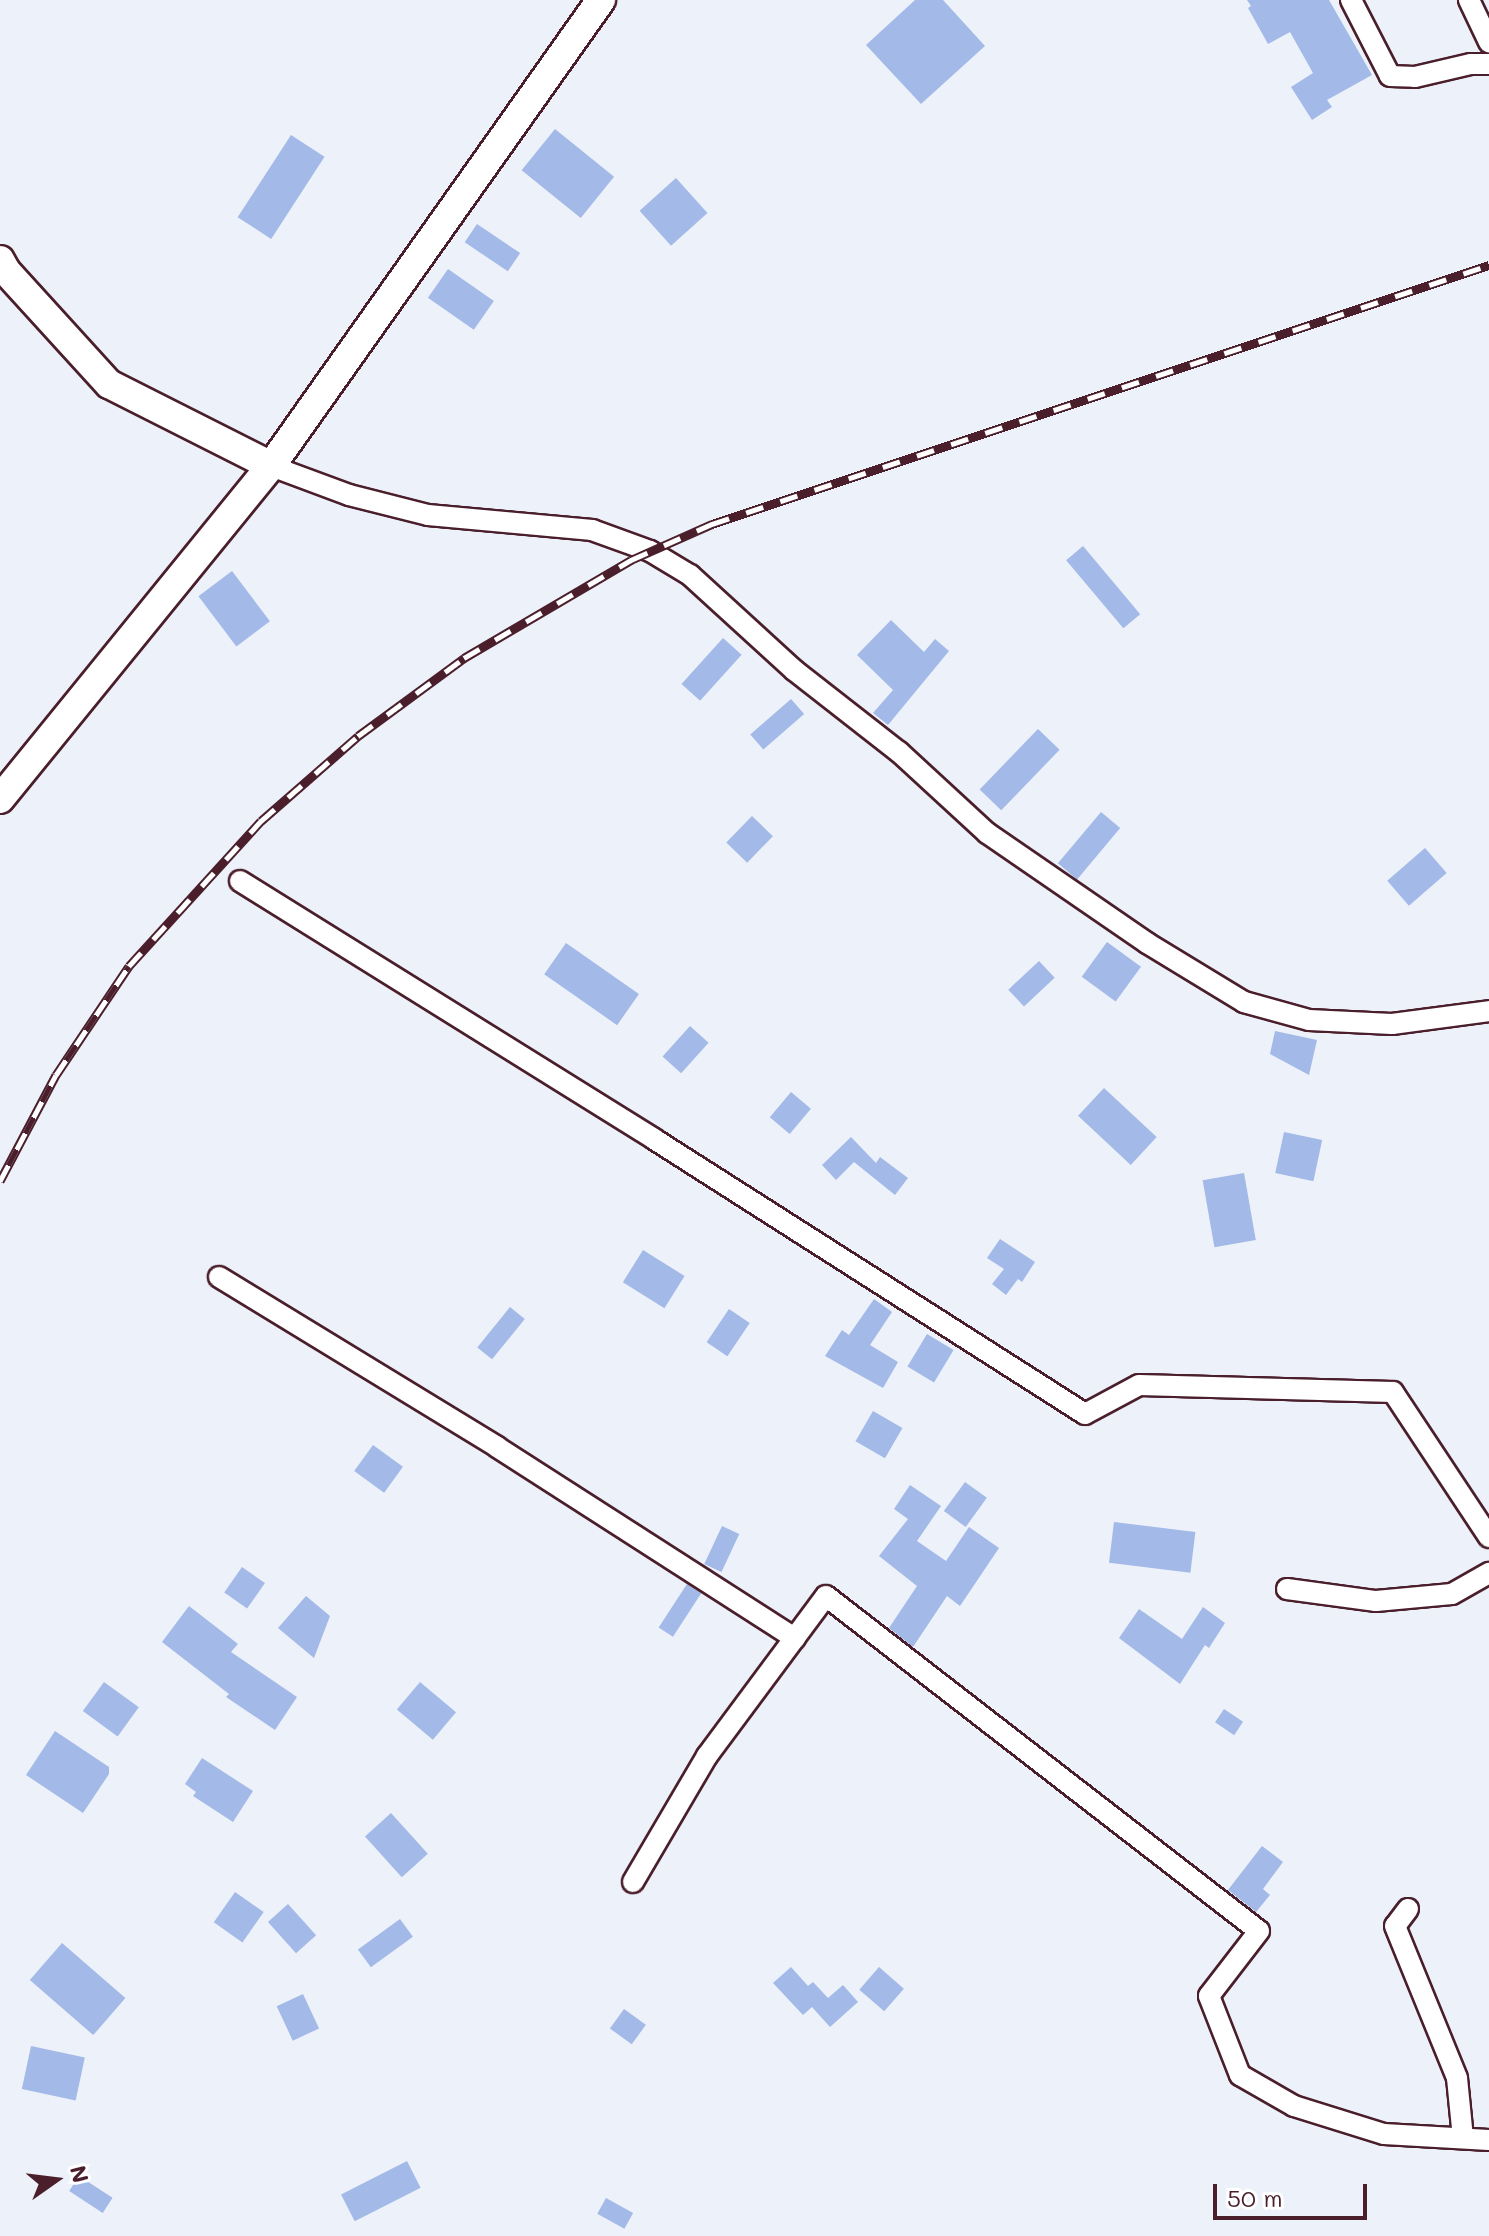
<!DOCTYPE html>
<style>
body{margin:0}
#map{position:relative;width:1489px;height:2236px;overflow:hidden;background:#edf1fa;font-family:Mali,sans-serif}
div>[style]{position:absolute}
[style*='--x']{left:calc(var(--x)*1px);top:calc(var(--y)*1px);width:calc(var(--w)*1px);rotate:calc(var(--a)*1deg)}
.building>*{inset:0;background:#a3b9e7;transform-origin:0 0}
.roads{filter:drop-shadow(2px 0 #4a1f2b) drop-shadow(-2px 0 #4a1f2b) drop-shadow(0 2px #4a1f2b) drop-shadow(0 -2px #4a1f2b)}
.street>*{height:20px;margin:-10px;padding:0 10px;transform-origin:10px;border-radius:10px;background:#fff}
.secondary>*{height:28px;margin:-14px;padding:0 14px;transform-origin:14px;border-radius:14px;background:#fff}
.rail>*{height:9px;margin-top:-4.5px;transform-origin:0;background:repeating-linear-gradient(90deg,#fff 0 18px,#4a1f2b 0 36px);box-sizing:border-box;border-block:2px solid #4a1f2b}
span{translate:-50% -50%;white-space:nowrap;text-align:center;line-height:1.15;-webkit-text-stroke:6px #fff;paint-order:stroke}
.north{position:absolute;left:16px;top:2140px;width:80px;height:80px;-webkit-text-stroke:6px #fff;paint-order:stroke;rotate:76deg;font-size:22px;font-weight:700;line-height:32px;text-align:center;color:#4a1f2b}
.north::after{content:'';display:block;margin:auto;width:28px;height:36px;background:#4a1f2b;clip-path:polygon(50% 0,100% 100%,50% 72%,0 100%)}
.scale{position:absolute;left:1213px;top:2184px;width:154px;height:36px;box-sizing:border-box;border:4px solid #4a1f2b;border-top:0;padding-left:10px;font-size:24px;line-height:28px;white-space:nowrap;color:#4a1f2b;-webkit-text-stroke:6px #fff;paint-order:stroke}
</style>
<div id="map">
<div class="building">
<i style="clip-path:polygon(915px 0,943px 0,985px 46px,921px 104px,866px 45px)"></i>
<i style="clip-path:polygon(1247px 0,1329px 0,1372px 75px,1327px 100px,1332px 107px,1312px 120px,1291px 87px,1313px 73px,1290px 32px,1268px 44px,1248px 8px,1251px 6px)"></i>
<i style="left:555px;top:129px;width:76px;height:53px;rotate:39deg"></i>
<i style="left:291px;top:135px;width:40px;height:98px;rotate:33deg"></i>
<i style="left:676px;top:178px;width:47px;height:49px;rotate:48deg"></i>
<i style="left:477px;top:224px;width:52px;height:22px;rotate:34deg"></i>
<i style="left:448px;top:269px;width:56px;height:35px;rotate:35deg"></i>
<i style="left:1083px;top:546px;width:89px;height:22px;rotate:50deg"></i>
<i style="left:232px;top:571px;width:63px;height:42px;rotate:53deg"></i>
<i style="clip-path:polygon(891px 620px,924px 652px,935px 639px,949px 651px,888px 725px,873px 713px,893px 690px,857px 655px)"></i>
<i style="left:723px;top:638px;width:25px;height:62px;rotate:42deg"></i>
<i style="left:791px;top:699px;width:20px;height:54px;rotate:49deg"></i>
<i style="left:1038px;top:729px;width:30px;height:84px;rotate:44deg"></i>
<i style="left:1101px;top:812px;width:25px;height:67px;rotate:40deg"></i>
<i style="left:752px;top:816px;width:29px;height:37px;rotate:44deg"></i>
<i style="left:1425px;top:848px;width:33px;height:50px;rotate:49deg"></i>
<i style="left:1107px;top:942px;width:42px;height:43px;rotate:36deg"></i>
<i style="left:566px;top:943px;width:89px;height:38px;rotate:35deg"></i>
<i style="left:1039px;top:961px;width:23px;height:42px;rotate:47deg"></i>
<i style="left:690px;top:1026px;width:25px;height:41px;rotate:42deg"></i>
<i style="clip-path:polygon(1275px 1031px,1317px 1040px,1309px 1075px,1270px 1054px)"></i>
<i style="left:1104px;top:1088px;width:72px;height:38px;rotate:43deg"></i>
<i style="left:791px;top:1092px;width:26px;height:33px;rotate:40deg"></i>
<i style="left:1284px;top:1132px;width:39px;height:42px;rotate:12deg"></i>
<i style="clip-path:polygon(851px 1137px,876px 1163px,880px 1157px,908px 1178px,895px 1195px,854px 1162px,836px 1180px,822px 1165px)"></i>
<i style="left:1244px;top:1173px;width:68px;height:42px;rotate:80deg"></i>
<i style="clip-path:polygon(1000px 1239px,1035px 1262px,1022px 1282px,1018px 1279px,1006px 1295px,992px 1284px,1004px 1269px,987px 1258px)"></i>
<i style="left:643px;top:1250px;width:49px;height:38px;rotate:32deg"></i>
<i style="clip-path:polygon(874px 1299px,892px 1312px,870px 1345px,898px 1362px,883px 1388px,825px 1356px,842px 1330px,849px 1335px)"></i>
<i style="left:510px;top:1307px;width:19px;height:52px;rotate:39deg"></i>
<i style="left:729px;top:1309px;width:25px;height:40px;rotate:34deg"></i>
<i style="left:927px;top:1334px;width:31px;height:38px;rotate:31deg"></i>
<i style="left:873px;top:1411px;width:34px;height:35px;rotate:30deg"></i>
<i style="left:373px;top:1445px;width:37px;height:32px;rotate:36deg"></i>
<i style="left:965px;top:1482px;width:27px;height:36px;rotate:36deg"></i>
<i style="clip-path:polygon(910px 1485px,941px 1506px,917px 1541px,946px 1561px,969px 1527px,999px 1548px,960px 1606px,947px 1596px,913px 1647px,889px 1628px,917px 1586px,879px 1556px,908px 1519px,894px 1509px)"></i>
<i style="left:1114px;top:1522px;width:82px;height:41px;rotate:7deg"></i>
<i style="left:722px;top:1526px;width:19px;height:42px;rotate:25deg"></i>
<i style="left:242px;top:1567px;width:28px;height:31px;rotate:35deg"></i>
<i style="left:687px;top:1584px;width:17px;height:52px;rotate:33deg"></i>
<i style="clip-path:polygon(306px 1596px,330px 1616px,314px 1658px,278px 1628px)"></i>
<i style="clip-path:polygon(189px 1606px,238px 1644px,231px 1652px,297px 1697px,275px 1730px,226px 1697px,229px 1694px,162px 1642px)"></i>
<i style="clip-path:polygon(1203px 1607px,1225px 1623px,1209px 1648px,1205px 1645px,1180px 1684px,1119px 1638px,1139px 1609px,1182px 1639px)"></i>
<i style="left:104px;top:1682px;width:43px;height:36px;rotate:36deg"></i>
<i style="left:420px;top:1682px;width:47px;height:36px;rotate:40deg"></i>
<i style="left:1224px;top:1709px;width:23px;height:16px;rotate:34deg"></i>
<i style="clip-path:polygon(55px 1731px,109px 1767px,109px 1774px,83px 1813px,26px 1775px)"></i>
<i style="clip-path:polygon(202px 1758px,253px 1791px,233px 1822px,193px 1796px,196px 1792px,185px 1784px)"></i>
<i style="left:391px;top:1813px;width:55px;height:35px;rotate:48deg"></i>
<i style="clip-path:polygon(1262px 1846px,1283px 1862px,1263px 1889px,1270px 1895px,1256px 1912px,1228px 1890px)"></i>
<i style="left:235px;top:1892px;width:35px;height:37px;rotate:35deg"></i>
<i style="left:288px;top:1904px;width:42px;height:27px;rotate:48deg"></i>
<i style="left:400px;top:1919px;width:22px;height:52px;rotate:54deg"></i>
<i style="left:62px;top:1943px;width:84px;height:49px;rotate:41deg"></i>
<i style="clip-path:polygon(791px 1967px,808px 1986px,813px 1982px,828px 1998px,843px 1985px,858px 2002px,830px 2027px,812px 2007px,803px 2015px,773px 1983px)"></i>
<i style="left:879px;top:1967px;width:33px;height:30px;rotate:41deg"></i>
<i style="left:303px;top:1994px;width:38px;height:29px;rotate:65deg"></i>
<i style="left:624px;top:2009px;width:27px;height:24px;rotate:36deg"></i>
<i style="left:31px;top:2046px;width:55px;height:44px;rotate:12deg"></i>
<i style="left:407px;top:2161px;width:30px;height:74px;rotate:63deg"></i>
<i style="left:79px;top:2176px;width:40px;height:18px;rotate:33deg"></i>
<i style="left:606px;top:2198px;width:31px;height:18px;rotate:29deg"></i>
</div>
<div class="roads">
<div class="street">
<i style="--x:1351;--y:0;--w:85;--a:62.8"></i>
<i style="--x:1390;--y:76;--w:25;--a:2"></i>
<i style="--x:1415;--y:77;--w:57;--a:-13.1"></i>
<i style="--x:1471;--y:64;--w:18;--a:0"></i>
<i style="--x:1469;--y:0;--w:47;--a:64.5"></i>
<i style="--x:271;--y:466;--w:83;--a:20.4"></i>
<i style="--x:349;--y:495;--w:81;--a:14.2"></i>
<i style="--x:428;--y:515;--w:165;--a:5.2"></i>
<i style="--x:592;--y:530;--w:62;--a:19.9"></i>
<i style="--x:650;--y:551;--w:47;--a:31"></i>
<i style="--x:690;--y:575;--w:141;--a:42.4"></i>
<i style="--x:794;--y:670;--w:133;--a:38"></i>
<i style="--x:899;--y:752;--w:120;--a:42.6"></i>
<i style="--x:987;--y:833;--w:194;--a:34.5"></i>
<i style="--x:1147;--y:943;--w:114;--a:31.3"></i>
<i style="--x:1244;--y:1002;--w:67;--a:15.5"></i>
<i style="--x:1309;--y:1020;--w:83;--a:2.8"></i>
<i style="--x:1392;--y:1024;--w:98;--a:-7.6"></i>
<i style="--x:240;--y:881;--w:488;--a:31.9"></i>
<i style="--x:654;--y:1139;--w:511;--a:32.54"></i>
<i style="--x:1085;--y:1414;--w:61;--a:-28.2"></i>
<i style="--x:1139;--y:1385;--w:254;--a:1.6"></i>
<i style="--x:1393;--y:1392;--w:174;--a:56.5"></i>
<i style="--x:219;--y:1277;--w:326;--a:31.4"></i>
<i style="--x:497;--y:1447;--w:354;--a:32.7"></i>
<i style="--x:1287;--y:1589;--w:90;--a:7.7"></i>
<i style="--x:1376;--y:1601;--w:76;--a:-5.3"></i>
<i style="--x:1452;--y:1594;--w:43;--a:-29.6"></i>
<i style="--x:633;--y:1882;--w:146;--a:-59.6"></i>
<i style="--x:707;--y:1756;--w:199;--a:-53.4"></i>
<i style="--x:826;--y:1596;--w:547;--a:37.73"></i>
<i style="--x:1259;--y:1931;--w:82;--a:127.6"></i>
<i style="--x:1209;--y:1996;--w:85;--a:68.6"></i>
<i style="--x:1240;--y:2075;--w:62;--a:29.9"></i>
<i style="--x:1294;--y:2106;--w:94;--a:17.3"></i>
<i style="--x:1384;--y:2134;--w:105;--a:3.3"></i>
<i style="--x:1408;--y:1909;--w:21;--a:127"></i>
<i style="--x:1395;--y:1926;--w:164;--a:67.8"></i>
<i style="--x:1457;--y:2078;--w:60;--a:84.3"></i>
</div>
<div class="secondary">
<i style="--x:0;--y:260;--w:13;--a:61"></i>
<i style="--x:6;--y:271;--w:153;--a:47.7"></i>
<i style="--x:109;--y:384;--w:182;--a:26.8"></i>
<i style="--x:0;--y:799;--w:429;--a:-50.9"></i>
<i style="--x:271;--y:466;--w:571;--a:-54.7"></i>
</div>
</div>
<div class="rail">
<i style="--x:0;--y:1181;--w:120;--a:-62.2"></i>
<i style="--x:56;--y:1075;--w:131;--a:-56.2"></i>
<i style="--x:129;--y:966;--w:196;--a:-47.7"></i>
<i style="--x:261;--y:821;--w:129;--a:-41.2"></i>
<i style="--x:358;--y:736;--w:132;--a:-36.3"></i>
<i style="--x:464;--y:658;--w:194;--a:-30.4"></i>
<i style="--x:631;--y:560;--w:89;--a:-24"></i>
<i style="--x:712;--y:524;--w:819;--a:-18.43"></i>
</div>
<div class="north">N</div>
<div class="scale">50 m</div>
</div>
